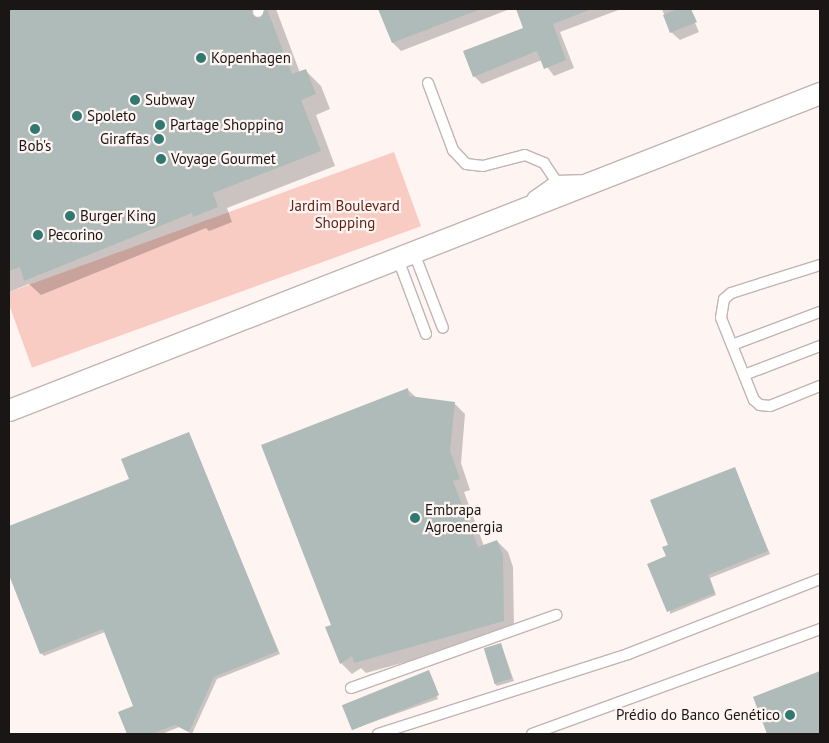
<!DOCTYPE html>
<meta charset="utf-8">
<style>
body{margin:0}
#map{position:relative;width:829px;height:743px;overflow:hidden;background:#fef4f2;font-family:"PT Sans",sans-serif}
div>[style]{position:absolute}
[style*='--x']{left:calc(var(--x)*1px);top:calc(var(--y)*1px);width:calc(var(--w)*1px);rotate:calc(var(--a)*1deg)}
.green>*{inset:0;background:#f9ccc3;transform-origin:0 0}
.shadow>*{inset:0;background:#0003}
.building>*{inset:0;background:#aebbb9;transform-origin:0 0}
.roads{filter:drop-shadow(1px 0 #c1b5b3) drop-shadow(-1px 0 #c1b5b3) drop-shadow(0 1px #c1b5b3) drop-shadow(0 -1px #c1b5b3)}
.service>*{height:10px;margin:-5px;padding:0 5px;transform-origin:5px;border-radius:5px;background:#fff}
.minor>*{height:21px;margin:-10.5px;padding:0 10.5px;transform-origin:10.5px;border-radius:10.5px;background:#fff}
.dots>*{width:14px;height:14px;translate:-50% -50%;box-sizing:border-box;border:2px solid #fef4f2;border-radius:50%}
span{translate:-50% -50%;white-space:nowrap;text-align:center;line-height:1.15;-webkit-text-stroke:4.5px #fef4f2;paint-order:stroke}
.poi-label{font-size:15px;color:#1a1615}
.left{translate:0 -50%;text-align:left}
.right{translate:-100% -50%;text-align:right}
.park-label{font-size:15px;color:#612419}
.frame{position:absolute;inset:0;border:10px solid #1a1615;pointer-events:none}
</style>
<div id="map">
<div class="green">
<i style="left:394px;top:152px;width:79px;height:414px;rotate:70deg"></i>
</div>
<div class="shadow">
<i style="clip-path:polygon(9px 9px,276px 9px,300px 73px,306px 71px,321px 86px,330px 109px,316px 115px,335px 166px,227px 208px,232px 222px,217px 228px,209px 231px,206px 228px,41px 295px,29px 284px,9px 292px)"></i>
<i style="clip-path:polygon(380px 9px,510px 9px,401px 51px,393px 43px)"></i>
<i style="clip-path:polygon(517px 9px,621px 9px,560px 32px,574px 68px,554px 76px,542px 60px,482px 84px,474px 76px,525px 28px)"></i>
<i style="clip-path:polygon(662px 9px,689px 9px,699px 32px,680px 40px,671px 32px)"></i>
<i style="clip-path:polygon(408px 390px,417px 398px,454px 403px,465px 414px,461px 463px,470px 490px,464px 492px,484px 546px,497px 541px,508px 552px,513px 567px,514px 632px,366px 673px,361px 668px,352px 674px,341px 663px,333px 626px)"></i>
<i style="clip-path:polygon(189px 434px,280px 654px,217px 679px,192px 734px,179px 727px,162px 734px,128px 734px,120px 712px,134px 707px,105px 632px,44px 656px,41px 653px,9px 571px,9px 528px,130px 480px)"></i>
<i style="clip-path:polygon(735px 469px,770px 554px,710px 578px,716px 595px,670px 614px,669px 545px)"></i>
<i style="clip-path:polygon(501px 644px,514px 681px,497px 686px,494px 683px)"></i>
<i style="clip-path:polygon(820px 672px,820px 734px,769px 734px,754px 697px)"></i>
<i style="clip-path:polygon(429px 673px,438px 699px,353px 729px,351px 727px)"></i>
</div>
<div class="building">
<i style="clip-path:polygon(9px 9px,252px 9px,253px 16px,259px 19px,267px 9px,292px 74px,306px 69px,316px 94px,301px 100px,321px 151px,213px 193px,218px 207px,193px 217px,192px 213px,24px 281px,20px 267px,9px 271px)"></i>
<i style="clip-path:polygon(378px 9px,478px 9px,478px 10px,392px 43px)"></i>
<i style="clip-path:polygon(516px 9px,589px 10px,553px 24px,566px 60px,544px 69px,537px 51px,473px 77px,463px 51px,523px 28px)"></i>
<i style="clip-path:polygon(677px 9px,691px 9px,697px 22px,670px 33px,663px 15px)"></i>
<i style="clip-path:polygon(408px 388px,409px 396px,455px 402px,450px 451px,460px 479px,453px 481px,478px 547px,497px 540px,503px 555px,504px 621px,354px 663px,352px 656px,340px 664px,325px 627px,331px 625px,261px 445px)"></i>
<i style="clip-path:polygon(189px 432px,278px 651px,214px 677px,189px 732px,175px 725px,152px 734px,127px 734px,118px 712px,133px 706px,103px 629px,40px 654px,9px 575px,9px 526px,129px 479px,121px 459px)"></i>
<i style="clip-path:polygon(735px 467px,768px 551px,708px 575px,715px 593px,667px 612px,647px 564px,666px 556px,662px 547px,668px 545px,650px 500px)"></i>
<i style="left:501px;top:643px;width:37px;height:18px;rotate:73deg"></i>
<i style="left:429px;top:670px;width:27px;height:94px;rotate:68deg"></i>
<i style="clip-path:polygon(820px 671px,820px 734px,767px 734px,753px 697px)"></i>
</div>
<div class="roads">
<div class="service">
<i style="--x:258;--y:12;--w:3;--a:-72"></i>
<i style="--x:428;--y:83;--w:72;--a:69.5"></i>
<i style="--x:453;--y:150;--w:19;--a:47"></i>
<i style="--x:466;--y:164;--w:17;--a:7"></i>
<i style="--x:483;--y:166;--w:43;--a:-14.7"></i>
<i style="--x:525;--y:155;--w:21;--a:23"></i>
<i style="--x:544;--y:163;--w:22;--a:56"></i>
<i style="--x:556;--y:181;--w:24;--a:-2"></i>
<i style="--x:533;--y:197;--w:28;--a:-35"></i>
<i style="--x:414;--y:253;--w:80;--a:68.9"></i>
<i style="--x:398;--y:259;--w:80;--a:69.5"></i>
<i style="--x:820;--y:265;--w:93;--a:162.5"></i>
<i style="--x:731;--y:293;--w:9;--a:139"></i>
<i style="--x:724;--y:299;--w:19;--a:99"></i>
<i style="--x:721;--y:318;--w:88;--a:68.1"></i>
<i style="--x:754;--y:400;--w:8;--a:40"></i>
<i style="--x:760;--y:405;--w:10;--a:6"></i>
<i style="--x:770;--y:406;--w:54;--a:-21.8"></i>
<i style="--x:732;--y:345;--w:94;--a:-20.6"></i>
<i style="--x:744;--y:375;--w:81;--a:-20.9"></i>
<i style="--x:351;--y:688;--w:218;--a:-19.6"></i>
<i style="--x:378;--y:734;--w:262;--a:-17.7"></i>
<i style="--x:628;--y:654;--w:206;--a:-21.3"></i>
<i style="--x:532;--y:734;--w:307;--a:-20"></i>
</div>
<div class="minor">
<i style="--x:9;--y:410;--w:871;--a:-21.35"></i>
</div>
</div>
<div class="dots">
<i style="left:201px;top:58px;background:#317871"></i>
<i style="left:135px;top:100px;background:#317871"></i>
<i style="left:77px;top:116px;background:#317871"></i>
<i style="left:160px;top:125px;background:#317871"></i>
<i style="left:35px;top:129px;background:#317871"></i>
<i style="left:159px;top:139px;background:#317871"></i>
<i style="left:161px;top:159px;background:#317871"></i>
<i style="left:70px;top:216px;background:#317871"></i>
<i style="left:38px;top:235px;background:#317871"></i>
<i style="left:415px;top:518px;background:#317871"></i>
<i style="left:790px;top:715px;background:#317871"></i>
</div>
<div class="poi-label">
<span class="left" style="left:211px;top:58px">Kopenhagen</span>
<span class="left" style="left:145px;top:100px">Subway</span>
<span class="left" style="left:87px;top:116px">Spoleto</span>
<span class="left" style="left:170px;top:125px">Partage Shopping</span>
<span class="right" style="left:149px;top:139px">Giraffas</span>
<span style="left:35px;top:146px">Bob's</span>
<span class="left" style="left:171px;top:159px">Voyage Gourmet</span>
<span class="left" style="left:80px;top:216px">Burger King</span>
<span class="left" style="left:48px;top:235px">Pecorino</span>
<span class="left" style="left:425px;top:518px">Embrapa<br>Agroenergia</span>
<span class="right" style="left:780px;top:715px">Prédio do Banco Genético</span>
</div>
<div class="park-label">
<span style="left:345px;top:214px">Jardim Boulevard<br>Shopping</span>
</div>
<div class="frame"></div>
</div>
